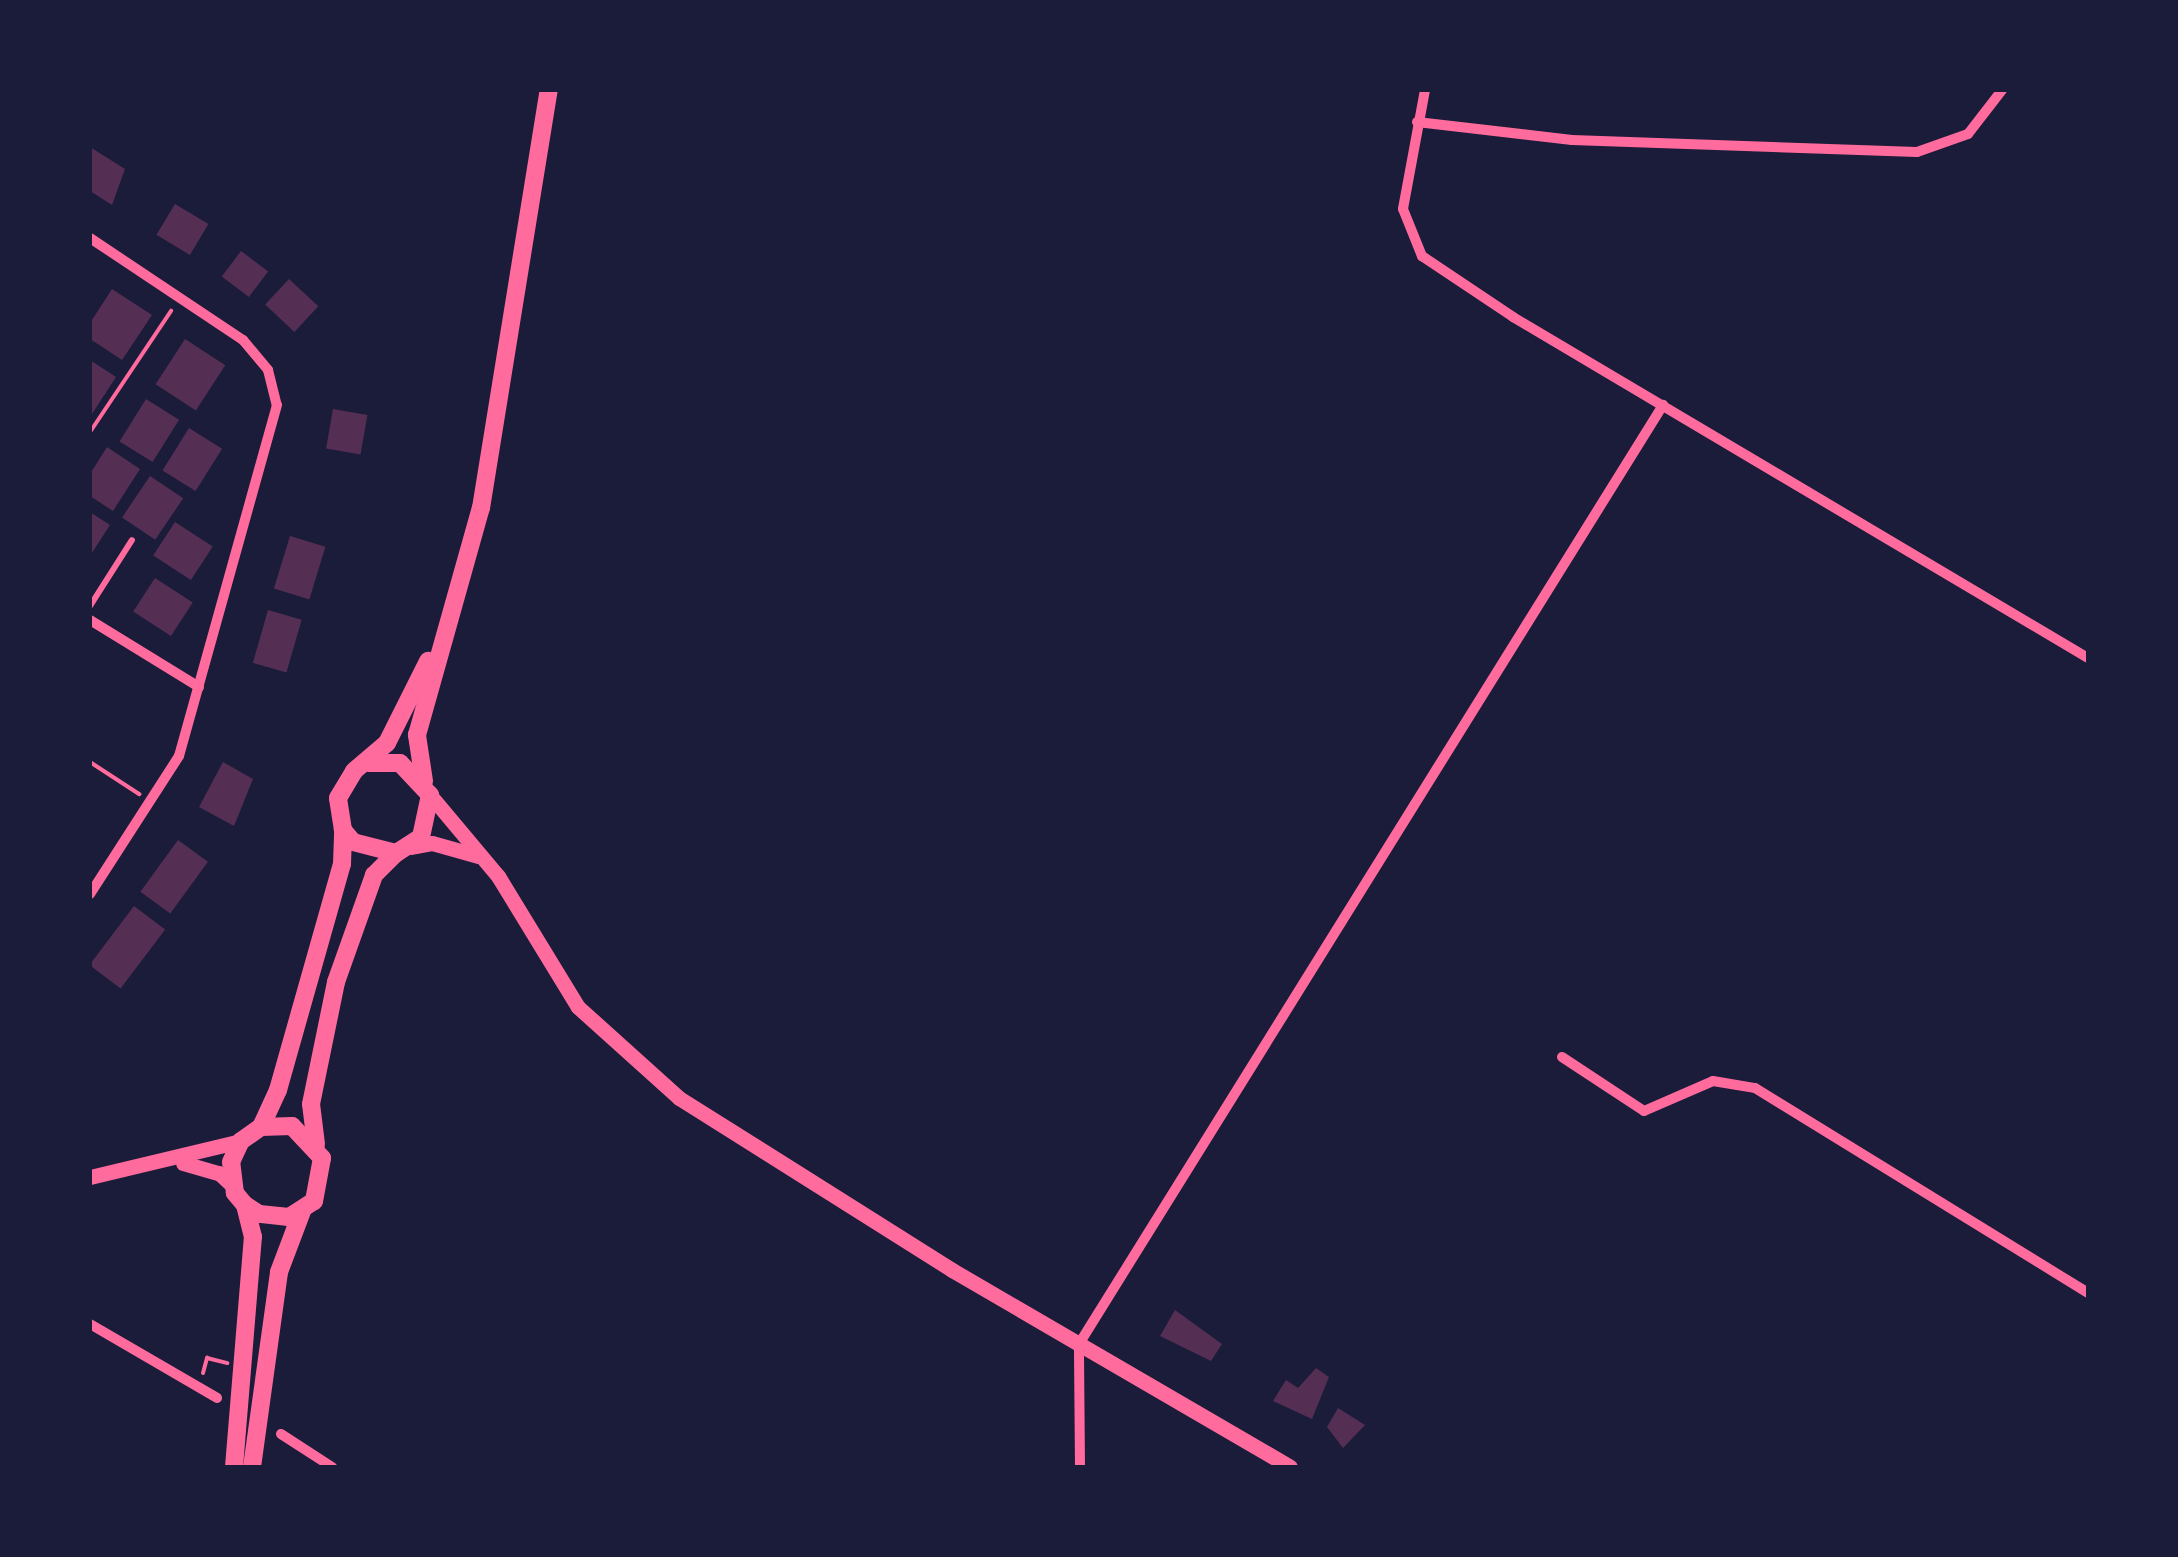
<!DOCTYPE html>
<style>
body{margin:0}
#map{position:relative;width:2178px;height:1557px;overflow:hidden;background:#1b1b3a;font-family:Lato,sans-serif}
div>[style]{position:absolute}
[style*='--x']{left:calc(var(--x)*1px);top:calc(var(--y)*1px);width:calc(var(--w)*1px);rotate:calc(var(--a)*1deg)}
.building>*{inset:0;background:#542f53;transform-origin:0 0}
.path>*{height:4px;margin:-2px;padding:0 2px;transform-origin:2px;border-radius:2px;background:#ff6b9d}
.service>*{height:6px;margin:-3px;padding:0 3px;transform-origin:3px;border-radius:3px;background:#ff6b9d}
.minor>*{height:10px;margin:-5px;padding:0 5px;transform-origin:5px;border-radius:5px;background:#ff6b9d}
.tertiary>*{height:15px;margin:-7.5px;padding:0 7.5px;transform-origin:7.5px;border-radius:7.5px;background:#ff6b9d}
.secondary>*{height:18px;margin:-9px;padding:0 9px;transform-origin:9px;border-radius:9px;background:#ff6b9d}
span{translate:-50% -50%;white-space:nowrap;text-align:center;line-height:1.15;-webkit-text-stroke:9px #1b1b3a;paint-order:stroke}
.frame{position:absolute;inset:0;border:92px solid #1b1b3a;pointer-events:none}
</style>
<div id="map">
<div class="building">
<i style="clip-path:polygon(90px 147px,125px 169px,112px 205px,90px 191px)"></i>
<i style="left:175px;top:204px;width:39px;height:36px;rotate:31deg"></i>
<i style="left:241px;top:251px;width:34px;height:32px;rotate:37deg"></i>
<i style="left:289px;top:279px;width:40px;height:35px;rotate:43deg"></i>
<i style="clip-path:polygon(112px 289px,152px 315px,122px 360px,90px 339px,90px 323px)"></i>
<i style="left:185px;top:339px;width:48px;height:54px;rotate:33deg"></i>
<i style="clip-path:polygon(90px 360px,116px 377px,90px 417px)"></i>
<i style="left:146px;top:399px;width:39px;height:50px;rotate:32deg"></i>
<i style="left:333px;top:409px;width:35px;height:40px;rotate:10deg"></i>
<i style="left:189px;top:428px;width:39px;height:50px;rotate:32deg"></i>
<i style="clip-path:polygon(107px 447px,140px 469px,113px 511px,90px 496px,90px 474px)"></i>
<i style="left:150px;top:476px;width:40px;height:50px;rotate:34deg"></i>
<i style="clip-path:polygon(90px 512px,110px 525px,90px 556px)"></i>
<i style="left:175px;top:522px;width:45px;height:40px;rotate:33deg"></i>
<i style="left:290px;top:536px;width:37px;height:55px;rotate:17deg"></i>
<i style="left:155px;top:578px;width:45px;height:40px;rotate:33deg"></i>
<i style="left:268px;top:610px;width:35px;height:55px;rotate:16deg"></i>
<i style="clip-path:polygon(223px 762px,253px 779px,234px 826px,199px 807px)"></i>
<i style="left:178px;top:840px;width:37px;height:64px;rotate:36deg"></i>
<i style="left:134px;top:906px;width:39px;height:74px;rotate:37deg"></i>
<i style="clip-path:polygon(1175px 1310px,1222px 1344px,1211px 1361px,1160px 1336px)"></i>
<i style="clip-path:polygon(1316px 1368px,1329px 1377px,1312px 1419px,1273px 1401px,1286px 1380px,1298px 1388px)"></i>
<i style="clip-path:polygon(1338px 1408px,1365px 1425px,1343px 1448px,1327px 1427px)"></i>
</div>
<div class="path">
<i style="--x:90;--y:432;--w:146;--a:-56.2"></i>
<i style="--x:90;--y:762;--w:59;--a:33.1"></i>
<i style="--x:203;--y:1373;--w:16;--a:-75"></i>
<i style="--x:207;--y:1358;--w:21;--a:14"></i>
</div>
<div class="service">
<i style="--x:90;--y:606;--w:78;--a:-57.5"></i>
</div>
<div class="minor">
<i style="--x:1425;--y:90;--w:121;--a:100.5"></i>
<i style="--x:1403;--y:209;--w:51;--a:68"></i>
<i style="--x:1422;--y:256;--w:110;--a:33.8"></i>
<i style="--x:1513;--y:317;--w:669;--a:30.67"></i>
<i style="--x:1417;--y:122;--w:156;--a:6.6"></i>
<i style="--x:1572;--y:140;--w:345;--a:2"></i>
<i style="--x:1917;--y:152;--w:54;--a:-19.4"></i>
<i style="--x:1968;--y:134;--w:56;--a:-52.3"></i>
<i style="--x:90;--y:238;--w:184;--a:33.7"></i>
<i style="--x:243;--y:340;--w:39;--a:50"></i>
<i style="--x:268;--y:370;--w:36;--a:76"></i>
<i style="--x:277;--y:405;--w:364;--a:105.6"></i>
<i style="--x:179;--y:756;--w:164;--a:122.8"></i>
<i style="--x:90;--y:620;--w:128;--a:31.6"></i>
<i style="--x:1562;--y:1057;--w:98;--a:33.4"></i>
<i style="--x:1644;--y:1111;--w:75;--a:-23.5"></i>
<i style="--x:1713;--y:1081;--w:43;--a:9.5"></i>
<i style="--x:1755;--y:1088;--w:391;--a:31.6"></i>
<i style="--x:90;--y:1324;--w:147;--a:30.2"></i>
<i style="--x:281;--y:1434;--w:61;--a:32.9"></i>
<i style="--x:1080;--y:1467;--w:123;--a:-90.5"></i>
<i style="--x:1079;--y:1344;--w:1106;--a:-58.12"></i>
</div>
<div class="tertiary">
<i style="--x:430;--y:795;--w:106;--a:50"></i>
<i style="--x:498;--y:876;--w:153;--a:58.6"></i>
<i style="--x:578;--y:1007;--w:136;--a:42"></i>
<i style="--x:679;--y:1098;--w:323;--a:32.2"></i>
<i style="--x:952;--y:1270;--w:391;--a:30.2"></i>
<i style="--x:410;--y:847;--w:22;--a:-10"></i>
<i style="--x:432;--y:843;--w:48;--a:15.8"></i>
<i style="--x:183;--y:1163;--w:37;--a:16"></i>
<i style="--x:219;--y:1173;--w:19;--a:43"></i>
<i style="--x:90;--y:1177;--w:155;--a:-13.4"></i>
</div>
<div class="secondary">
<i style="--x:368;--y:763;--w:32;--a:0"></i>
<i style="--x:400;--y:763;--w:44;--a:46.8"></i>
<i style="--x:430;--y:795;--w:43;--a:102.1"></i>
<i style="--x:421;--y:837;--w:30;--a:147"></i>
<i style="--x:396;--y:853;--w:44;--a:-165.7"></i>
<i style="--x:353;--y:842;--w:16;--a:-130"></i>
<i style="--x:343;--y:830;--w:32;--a:-99"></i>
<i style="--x:338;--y:798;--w:31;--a:-59"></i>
<i style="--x:354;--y:771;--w:43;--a:-40.3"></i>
<i style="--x:387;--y:743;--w:92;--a:-63.4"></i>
<i style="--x:424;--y:781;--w:47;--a:-98.7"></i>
<i style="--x:417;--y:735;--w:236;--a:-74.3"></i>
<i style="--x:481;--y:508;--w:423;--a:-80.8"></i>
<i style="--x:261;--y:1127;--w:31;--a:-2"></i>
<i style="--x:292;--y:1126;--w:44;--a:46.8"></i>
<i style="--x:322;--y:1158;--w:44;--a:100.5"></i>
<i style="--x:314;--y:1201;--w:30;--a:147"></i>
<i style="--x:289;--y:1217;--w:30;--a:-174"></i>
<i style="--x:259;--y:1214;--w:17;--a:-147"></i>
<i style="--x:245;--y:1205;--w:16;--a:-130"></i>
<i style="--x:235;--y:1193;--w:31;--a:-97"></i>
<i style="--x:231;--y:1162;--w:23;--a:-65"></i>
<i style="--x:241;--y:1141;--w:24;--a:-35"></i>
<i style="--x:261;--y:1127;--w:41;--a:-65.3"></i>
<i style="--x:278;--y:1090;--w:235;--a:-74.2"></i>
<i style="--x:342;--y:864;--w:34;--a:-88"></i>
<i style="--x:316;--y:1144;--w:40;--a:-97.1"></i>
<i style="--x:311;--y:1104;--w:125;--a:-78.4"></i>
<i style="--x:336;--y:982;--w:114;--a:-70.4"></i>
<i style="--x:374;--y:875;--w:31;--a:-45"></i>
<i style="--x:234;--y:1467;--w:231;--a:-85.3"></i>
<i style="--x:253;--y:1237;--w:33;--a:-104"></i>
<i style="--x:252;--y:1467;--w:197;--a:-82.1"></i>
<i style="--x:279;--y:1272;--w:65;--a:-69.3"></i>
</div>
<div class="frame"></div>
</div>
